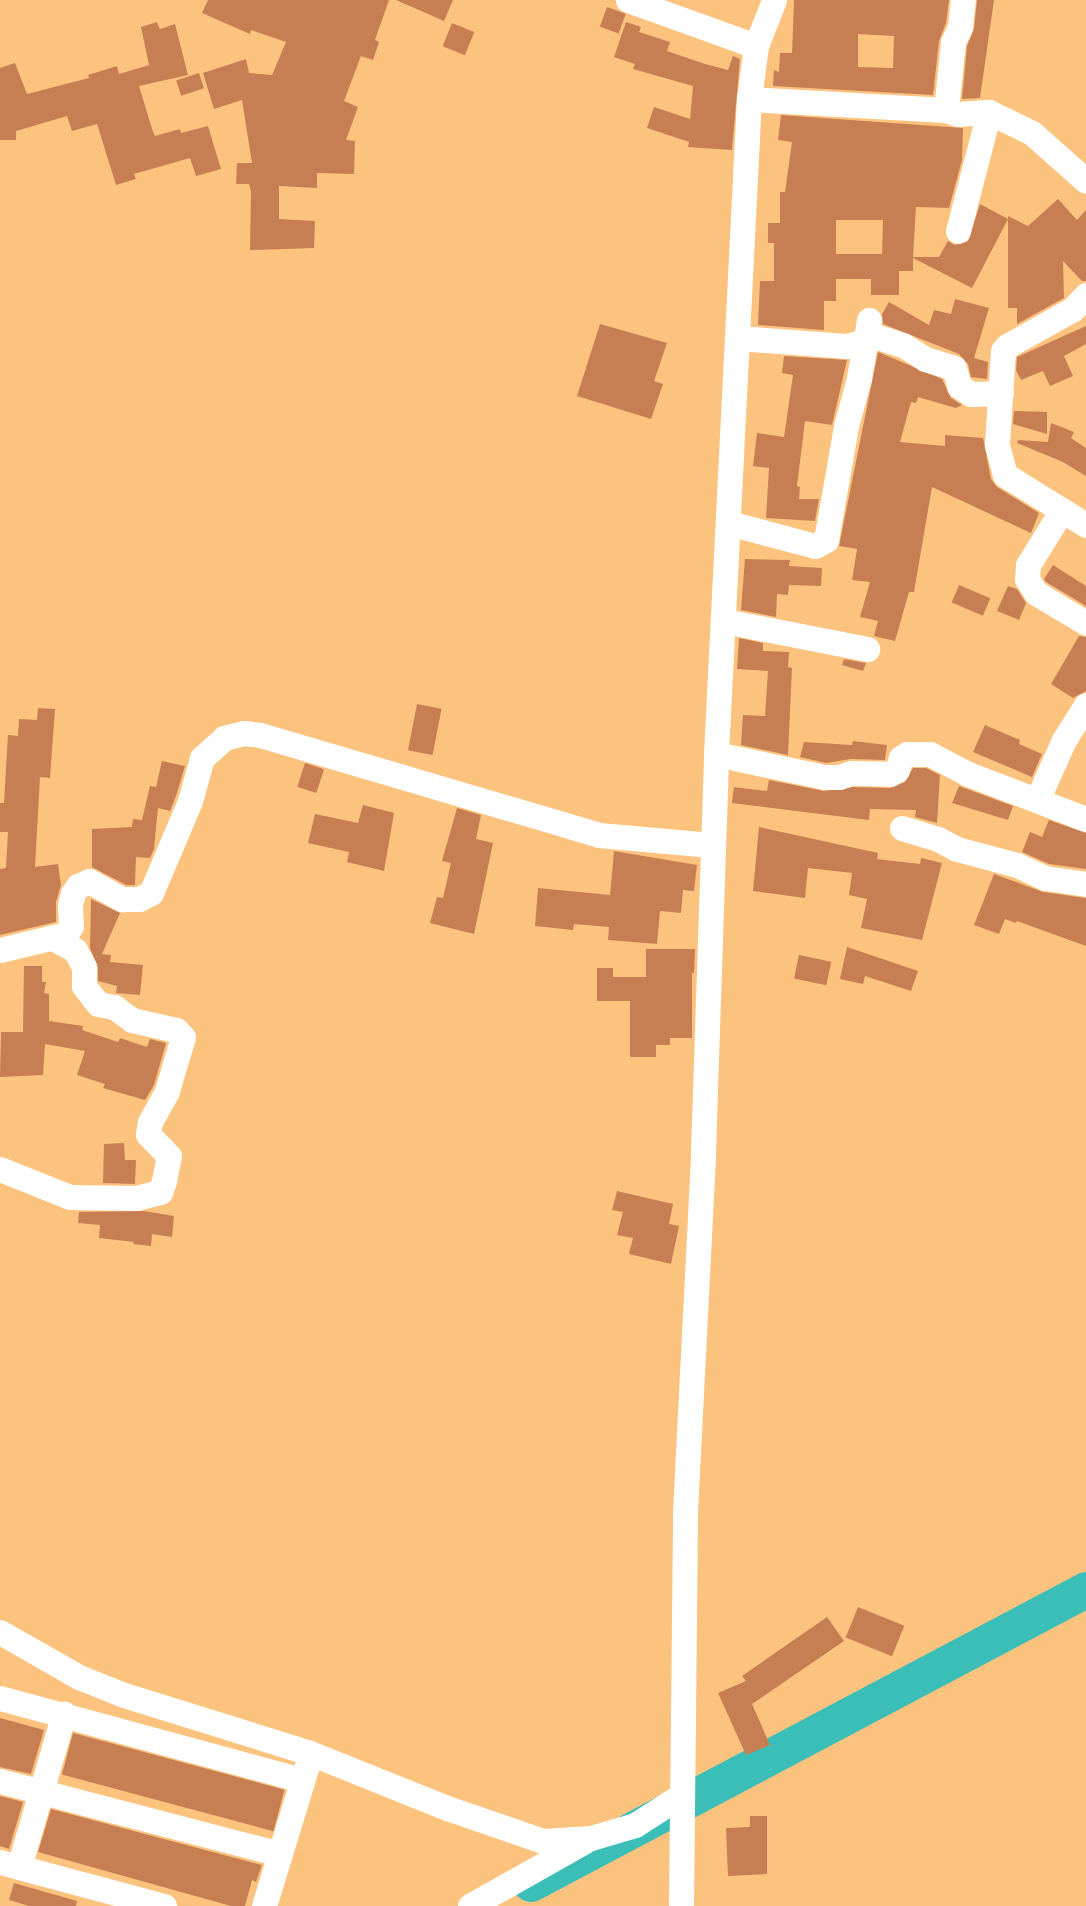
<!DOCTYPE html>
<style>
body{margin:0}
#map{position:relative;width:1086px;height:1906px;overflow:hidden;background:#fcc37f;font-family:Spectral,serif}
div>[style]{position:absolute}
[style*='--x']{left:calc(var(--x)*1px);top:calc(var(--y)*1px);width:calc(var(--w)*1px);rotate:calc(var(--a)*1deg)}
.river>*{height:36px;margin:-18px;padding:0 18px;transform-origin:18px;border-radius:18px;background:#3bbeb7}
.building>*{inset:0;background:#c77e53;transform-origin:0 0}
.minor>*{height:25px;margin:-12.5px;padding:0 12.5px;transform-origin:12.5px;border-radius:12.5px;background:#fff}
span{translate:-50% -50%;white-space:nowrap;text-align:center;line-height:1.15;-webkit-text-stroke:4.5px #feecd9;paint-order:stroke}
</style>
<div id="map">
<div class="river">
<i style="--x:531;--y:1884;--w:628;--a:-27.91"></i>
</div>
<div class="building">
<i style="clip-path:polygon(208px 0,389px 0,375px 40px,379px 42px,373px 60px,361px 56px,344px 101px,358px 107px,346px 140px,355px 141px,354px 174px,317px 173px,317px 188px,279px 186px,279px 219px,315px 221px,314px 248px,250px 250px,251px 191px,249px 184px,236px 184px,237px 163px,252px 163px,242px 100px,214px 109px,203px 73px,246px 59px,249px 73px,272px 75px,286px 42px,251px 30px,250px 34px,202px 13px)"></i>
<i style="clip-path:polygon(396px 0,453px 0,444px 21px)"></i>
<i style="clip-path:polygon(evenodd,794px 0,949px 0,946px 23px,939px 41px,933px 95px,773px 86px,774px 70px,779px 72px,780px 53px,792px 53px,794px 0,858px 34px,894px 36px,893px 68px,858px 67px,858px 34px)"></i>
<i style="clip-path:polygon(977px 0,994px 0,980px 98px,962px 99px,967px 46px,974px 29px)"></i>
<i style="left:607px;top:7px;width:20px;height:21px;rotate:20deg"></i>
<i style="clip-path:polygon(157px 22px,160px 29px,175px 24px,188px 75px,139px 86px,153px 132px,155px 136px,180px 129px,181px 133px,208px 126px,221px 169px,196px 176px,190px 158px,134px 174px,136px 179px,116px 185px,97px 124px,72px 131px,67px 116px,16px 131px,16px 140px,0 140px,0 68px,15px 63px,27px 94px,89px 78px,88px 75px,117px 66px,119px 74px,149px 65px,141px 27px)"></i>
<i style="clip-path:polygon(626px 22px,641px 27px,639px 32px,670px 42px,667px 51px,705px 64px,728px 70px,733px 56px,740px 59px,732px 150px,688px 147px,689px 142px,647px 128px,654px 107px,690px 119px,693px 86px,633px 69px,635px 64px,614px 57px)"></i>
<i style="left:452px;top:23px;width:24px;height:25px;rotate:22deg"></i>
<i style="left:199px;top:73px;width:16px;height:24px;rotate:72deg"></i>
<i style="clip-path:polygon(evenodd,781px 115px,963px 128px,962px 160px,949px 208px,916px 207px,913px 257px,939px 257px,948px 241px,955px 245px,968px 241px,980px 204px,1008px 219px,972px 288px,913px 258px,913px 271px,899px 271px,899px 295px,871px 295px,871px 279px,836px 279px,836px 301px,824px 301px,824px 330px,758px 325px,760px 281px,774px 281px,774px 243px,768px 243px,768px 223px,780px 223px,780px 192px,785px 192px,792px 142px,778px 140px,781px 115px,836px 220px,883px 220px,882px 254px,836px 254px,836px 220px)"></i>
<i style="clip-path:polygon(1058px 199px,1077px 220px,1086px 210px,1086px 281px,1082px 281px,1063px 261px,1064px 298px,1017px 324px,1017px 308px,1008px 308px,1008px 216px,1028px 226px)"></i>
<i style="clip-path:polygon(955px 299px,989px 308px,974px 358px,988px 362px,987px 379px,971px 377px,968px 364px,959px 354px,883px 324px,882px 314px,889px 302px,929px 325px,934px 310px,951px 314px)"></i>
<i style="clip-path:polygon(600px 324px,667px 343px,654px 381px,663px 384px,651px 419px,577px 396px)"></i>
<i style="clip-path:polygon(1086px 326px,1086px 344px,1064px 356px,1073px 376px,1050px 386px,1043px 371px,1021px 380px,1016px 370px,1017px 357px)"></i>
<i style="clip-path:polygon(878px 352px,942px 379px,951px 398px,962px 405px,956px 408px,918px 397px,916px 403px,911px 402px,900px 442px,945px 446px,945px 435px,983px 438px,991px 479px,997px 487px,1039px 513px,1031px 533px,932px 487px,914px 592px,909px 592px,895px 641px,874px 636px,878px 621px,860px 617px,870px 582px,852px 580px,857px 549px,839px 546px)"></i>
<i style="clip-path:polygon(784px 356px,847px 360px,832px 425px,805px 421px,797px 486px,800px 487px,799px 499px,819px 499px,815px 521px,766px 518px,769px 468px,753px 466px,757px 433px,784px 437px,793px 375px,782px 373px)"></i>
<i style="clip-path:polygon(1014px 411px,1047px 412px,1047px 434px,1013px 424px)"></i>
<i style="clip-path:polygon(1051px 423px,1074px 432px,1071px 438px,1086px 448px,1086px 476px,1063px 462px,1017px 443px,1018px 440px,1048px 442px)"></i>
<i style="clip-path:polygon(745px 559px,790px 560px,789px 566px,822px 568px,821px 586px,789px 585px,788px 595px,777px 594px,776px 617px,741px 610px)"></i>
<i style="clip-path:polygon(1053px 565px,1086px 586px,1086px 606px,1046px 582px,1044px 579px)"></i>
<i style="left:959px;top:585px;width:34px;height:19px;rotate:23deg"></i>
<i style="clip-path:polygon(1008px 586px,1017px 589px,1026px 603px,1019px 620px,997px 611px)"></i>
<i style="clip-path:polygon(1079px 636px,1086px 637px,1086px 691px,1073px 698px,1051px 684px)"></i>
<i style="clip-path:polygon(739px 638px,763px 643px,763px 651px,789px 652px,788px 667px,792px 668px,788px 755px,741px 745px,743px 715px,765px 716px,768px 671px,737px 669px)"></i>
<i style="clip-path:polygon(844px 659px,866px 663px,863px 671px,842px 665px)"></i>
<i style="left:417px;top:704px;width:25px;height:47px;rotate:11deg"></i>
<i style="clip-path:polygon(38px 708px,55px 709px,50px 778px,40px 777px,35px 867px,58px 864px,61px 885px,56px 902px,56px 922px,0 935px,0 869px,6px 868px,8px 832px,0 832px,0 803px,4px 803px,8px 735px,18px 736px,19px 719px,37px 720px)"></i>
<i style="clip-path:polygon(985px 725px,1020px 740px,1019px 744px,1042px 754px,1032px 777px,973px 752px)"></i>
<i style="clip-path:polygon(853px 741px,887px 745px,885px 760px,851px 759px,826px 763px,800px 757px,804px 742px,852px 745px)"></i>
<i style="clip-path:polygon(162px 761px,185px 766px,176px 796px,170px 811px,158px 808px,154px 849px,150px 858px,136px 857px,135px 885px,126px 885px,92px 867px,92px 829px,132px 827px,133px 819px,142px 820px,150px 786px,156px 787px)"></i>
<i style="left:305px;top:763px;width:20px;height:25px;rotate:18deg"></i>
<i style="clip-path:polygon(913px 768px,926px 768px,940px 775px,937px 823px,915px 817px,916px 810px,870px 809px,869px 820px,732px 803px,734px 787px,767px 791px,769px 780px,824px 791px,853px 787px,890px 788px,905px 782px)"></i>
<i style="clip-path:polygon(959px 786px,1013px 806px,1008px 820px,952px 803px)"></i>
<i style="clip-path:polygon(363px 805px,394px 813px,384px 871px,347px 862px,349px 852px,308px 843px,315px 814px,358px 823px)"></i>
<i style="clip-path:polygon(457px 808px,481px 815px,476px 839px,493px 843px,474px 934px,430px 923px,437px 897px,443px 898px,451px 863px,442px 861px)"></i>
<i style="clip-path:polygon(1049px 820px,1086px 833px,1086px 869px,1049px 864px,1022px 852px,1030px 832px,1042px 837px)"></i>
<i style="clip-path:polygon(759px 827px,878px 853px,877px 859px,920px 864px,921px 858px,942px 863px,922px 940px,861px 928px,867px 899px,849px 895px,852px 873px,808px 868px,805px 898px,753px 891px)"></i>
<i style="clip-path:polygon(614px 851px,697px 865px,694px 891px,683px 890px,681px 913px,660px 911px,657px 944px,608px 940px,609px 927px,574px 924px,573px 930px,535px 926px,538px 888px,610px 895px)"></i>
<i style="clip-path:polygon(994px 874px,1043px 892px,1086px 898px,1086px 946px,1017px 921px,1016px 923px,1005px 919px,999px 934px,974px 925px)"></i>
<i style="clip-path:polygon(91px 899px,120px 913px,102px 954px,111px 955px,110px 962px,143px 965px,140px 995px,116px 993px,117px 986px,98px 981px,98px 967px,90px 948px)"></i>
<i style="clip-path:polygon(847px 947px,918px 971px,911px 991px,865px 976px,863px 984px,840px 979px)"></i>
<i style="clip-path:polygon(646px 949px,695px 949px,694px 973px,692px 973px,692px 1038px,670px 1038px,670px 1045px,656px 1045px,656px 1057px,630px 1057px,630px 1001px,597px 1001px,597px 968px,613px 968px,613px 977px,646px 977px)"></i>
<i style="left:799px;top:955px;width:33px;height:24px;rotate:12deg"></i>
<i style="clip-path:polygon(24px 966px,42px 966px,42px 982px,46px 982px,44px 993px,49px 994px,49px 1021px,83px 1026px,82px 1030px,118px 1042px,120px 1038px,147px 1047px,150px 1039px,166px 1043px,154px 1085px,145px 1100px,103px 1088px,105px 1084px,77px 1075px,85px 1051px,45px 1044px,43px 1075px,0 1077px,1px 1032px,23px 1032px)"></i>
<i style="clip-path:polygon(124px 1143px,125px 1160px,136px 1160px,135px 1184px,103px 1183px,104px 1144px)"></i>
<i style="clip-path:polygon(617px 1191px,673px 1204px,669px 1224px,679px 1226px,671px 1264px,629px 1254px,633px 1238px,617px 1235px,623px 1212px,612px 1210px)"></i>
<i style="clip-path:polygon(144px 1211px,174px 1216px,172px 1237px,152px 1234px,151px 1246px,133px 1244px,134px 1242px,99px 1238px,100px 1225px,78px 1223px,79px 1212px)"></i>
<i style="left:858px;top:1607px;width:50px;height:33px;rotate:22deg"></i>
<i style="clip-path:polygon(827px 1617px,844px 1641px,752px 1704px,770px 1745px,746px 1755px,718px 1693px,746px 1681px,742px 1676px)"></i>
<i style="clip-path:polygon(0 1718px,44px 1730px,31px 1774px,0 1767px)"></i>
<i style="left:73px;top:1733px;width:219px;height:43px;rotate:15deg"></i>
<i style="clip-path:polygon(0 1796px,23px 1802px,9px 1849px,0 1846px)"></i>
<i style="clip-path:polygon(51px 1809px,262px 1865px,256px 1882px,252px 1880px,245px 1906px,231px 1906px,38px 1852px)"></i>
<i style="clip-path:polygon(750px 1816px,767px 1816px,767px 1874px,728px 1876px,726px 1828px,750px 1827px)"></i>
<i style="clip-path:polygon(14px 1883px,77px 1901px,76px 1906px,29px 1906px,9px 1900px)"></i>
</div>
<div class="minor">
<i style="--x:628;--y:0;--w:136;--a:19.8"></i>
<i style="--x:749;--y:99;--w:197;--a:3.2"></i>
<i style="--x:946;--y:110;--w:13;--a:18"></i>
<i style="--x:958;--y:114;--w:31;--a:-4"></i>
<i style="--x:989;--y:112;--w:48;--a:26"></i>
<i style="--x:1032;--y:133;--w:72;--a:41.6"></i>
<i style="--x:946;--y:110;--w:68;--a:-84.1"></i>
<i style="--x:953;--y:42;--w:17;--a:-65"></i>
<i style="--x:960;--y:27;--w:27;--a:-84"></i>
<i style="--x:958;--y:231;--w:123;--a:-75.4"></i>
<i style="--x:1086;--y:295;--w:19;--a:133"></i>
<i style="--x:1073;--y:309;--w:76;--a:150.7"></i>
<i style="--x:1007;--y:346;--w:6;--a:129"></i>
<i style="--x:1003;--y:351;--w:94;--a:93.7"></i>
<i style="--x:997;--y:445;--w:31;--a:75"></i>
<i style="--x:1005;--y:475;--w:95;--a:31.7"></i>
<i style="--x:738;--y:338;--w:109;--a:4.2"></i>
<i style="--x:847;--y:346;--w:32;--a:-16"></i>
<i style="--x:878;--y:337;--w:26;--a:18"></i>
<i style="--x:903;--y:345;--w:26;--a:32"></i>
<i style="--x:925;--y:359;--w:30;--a:17"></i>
<i style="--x:954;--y:368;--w:19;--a:74"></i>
<i style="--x:959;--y:386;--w:14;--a:34"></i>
<i style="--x:971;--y:394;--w:30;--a:-2"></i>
<i style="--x:1062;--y:510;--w:65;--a:121.7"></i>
<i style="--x:1028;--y:565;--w:14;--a:94"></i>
<i style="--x:1027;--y:579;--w:17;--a:57"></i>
<i style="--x:1036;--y:593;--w:58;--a:31"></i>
<i style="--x:729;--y:523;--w:89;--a:15"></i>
<i style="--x:815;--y:546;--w:13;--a:-29"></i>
<i style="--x:826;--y:540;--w:116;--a:-80"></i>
<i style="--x:846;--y:426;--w:50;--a:-74.8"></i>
<i style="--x:859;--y:378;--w:59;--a:-80.2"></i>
<i style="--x:724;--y:621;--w:146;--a:11.1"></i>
<i style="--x:716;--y:754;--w:110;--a:12"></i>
<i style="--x:824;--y:777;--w:15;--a:0"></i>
<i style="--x:839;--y:777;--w:13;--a:-18"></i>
<i style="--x:851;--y:773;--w:39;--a:1"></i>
<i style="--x:890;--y:774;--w:8;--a:-30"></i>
<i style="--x:897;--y:770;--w:13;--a:-72"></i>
<i style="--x:901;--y:758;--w:7;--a:-34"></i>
<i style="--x:907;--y:754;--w:23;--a:0"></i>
<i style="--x:930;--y:754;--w:43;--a:27.8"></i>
<i style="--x:968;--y:774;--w:126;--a:20.9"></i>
<i style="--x:1038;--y:798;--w:64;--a:-65.9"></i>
<i style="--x:1064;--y:740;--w:41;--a:-57.8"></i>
<i style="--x:902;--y:828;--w:38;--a:17"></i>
<i style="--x:938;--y:839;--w:21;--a:28"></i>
<i style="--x:957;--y:849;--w:62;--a:14.9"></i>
<i style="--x:1017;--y:865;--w:31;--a:25"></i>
<i style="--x:1045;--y:878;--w:41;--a:8.3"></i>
<i style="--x:0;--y:950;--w:68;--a:-13.6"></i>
<i style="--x:66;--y:934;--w:9;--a:-58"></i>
<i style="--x:71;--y:926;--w:21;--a:-93"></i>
<i style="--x:70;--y:905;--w:12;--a:-76"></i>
<i style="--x:73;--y:893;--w:9;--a:-54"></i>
<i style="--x:78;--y:886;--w:12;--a:-24"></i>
<i style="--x:89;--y:881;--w:38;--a:29"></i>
<i style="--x:122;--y:899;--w:17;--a:0"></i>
<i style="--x:139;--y:899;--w:13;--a:-27"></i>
<i style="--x:151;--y:893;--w:100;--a:-67"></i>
<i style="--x:190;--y:801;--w:45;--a:-74.4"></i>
<i style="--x:202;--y:758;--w:30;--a:-42"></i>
<i style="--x:224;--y:738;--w:21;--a:-14"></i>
<i style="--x:244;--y:733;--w:16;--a:7"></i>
<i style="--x:260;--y:735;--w:353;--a:16.4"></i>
<i style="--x:599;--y:835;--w:113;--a:5.1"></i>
<i style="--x:0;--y:1169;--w:75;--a:21.8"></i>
<i style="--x:70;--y:1197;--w:66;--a:0.9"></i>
<i style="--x:136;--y:1198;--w:25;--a:-14"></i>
<i style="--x:160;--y:1192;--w:12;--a:-70"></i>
<i style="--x:164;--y:1181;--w:25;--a:-79"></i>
<i style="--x:169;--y:1156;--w:30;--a:-134"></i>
<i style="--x:148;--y:1134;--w:12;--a:-81"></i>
<i style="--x:150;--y:1122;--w:35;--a:-61"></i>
<i style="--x:167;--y:1091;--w:56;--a:-73.5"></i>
<i style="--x:183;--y:1037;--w:10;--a:-135"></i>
<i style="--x:176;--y:1030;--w:45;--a:-167.2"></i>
<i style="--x:132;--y:1020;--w:22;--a:-144"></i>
<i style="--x:114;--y:1007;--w:16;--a:-169"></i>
<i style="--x:98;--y:1004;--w:23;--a:-128"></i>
<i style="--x:84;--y:986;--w:19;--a:-90"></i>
<i style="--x:84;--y:967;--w:19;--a:-118"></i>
<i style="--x:75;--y:950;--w:26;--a:-152"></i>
<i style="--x:0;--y:1632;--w:91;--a:29.7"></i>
<i style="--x:79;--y:1677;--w:48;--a:21.8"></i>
<i style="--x:124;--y:1695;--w:195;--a:17.3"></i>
<i style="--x:310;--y:1753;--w:148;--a:21.9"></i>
<i style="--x:447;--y:1808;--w:102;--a:19"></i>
<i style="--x:543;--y:1841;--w:48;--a:-3.6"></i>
<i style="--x:591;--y:1838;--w:46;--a:-16.5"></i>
<i style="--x:635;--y:1825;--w:56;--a:-32.6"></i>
<i style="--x:0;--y:1698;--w:313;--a:15.2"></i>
<i style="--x:0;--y:1781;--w:289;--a:14.6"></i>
<i style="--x:0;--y:1862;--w:170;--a:15"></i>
<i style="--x:19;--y:1867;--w:160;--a:-73.7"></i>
<i style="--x:264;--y:1906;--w:147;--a:-73"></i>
<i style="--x:470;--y:1906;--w:132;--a:-29.5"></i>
<i style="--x:681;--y:1906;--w:394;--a:-89.4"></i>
<i style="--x:685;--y:1512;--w:361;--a:-87.1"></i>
<i style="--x:703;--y:1151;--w:397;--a:-88.1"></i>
<i style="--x:716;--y:754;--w:656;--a:-87.12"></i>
<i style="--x:749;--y:99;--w:53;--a:-82.5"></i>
<i style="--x:756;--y:46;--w:49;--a:-68.6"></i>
</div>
</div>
